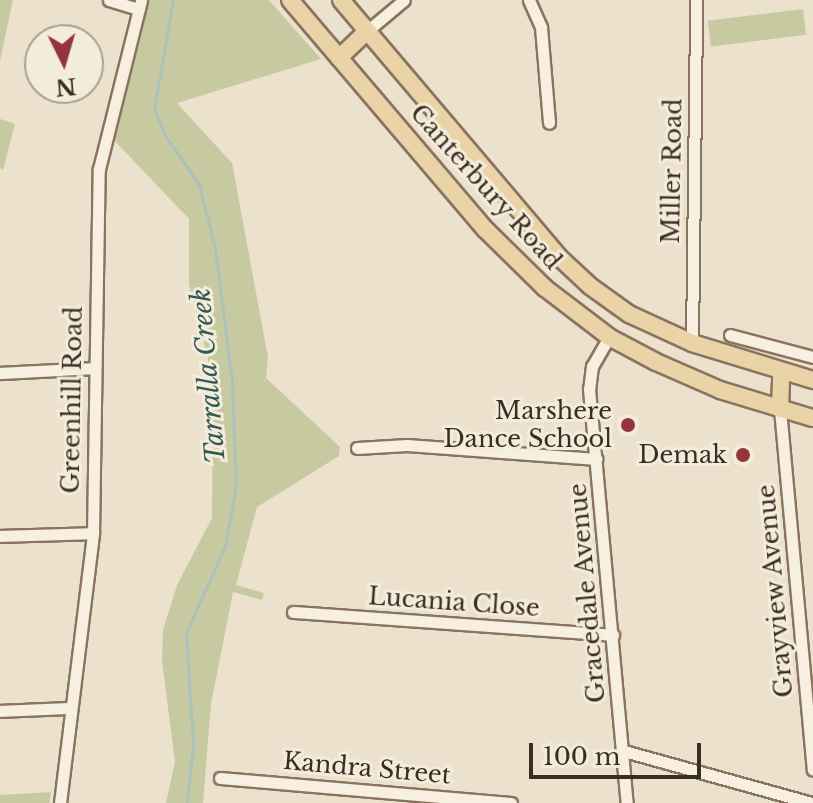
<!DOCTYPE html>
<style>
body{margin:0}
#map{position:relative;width:813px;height:803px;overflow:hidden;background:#ece1cc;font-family:"Libre Baskerville",serif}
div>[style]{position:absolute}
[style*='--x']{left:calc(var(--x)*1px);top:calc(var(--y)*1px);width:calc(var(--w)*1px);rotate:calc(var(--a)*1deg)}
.green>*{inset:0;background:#c7caa0;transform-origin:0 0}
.stream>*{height:3px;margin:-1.5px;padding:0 1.5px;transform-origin:1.5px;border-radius:1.5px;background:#abc2ba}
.roads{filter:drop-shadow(2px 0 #897460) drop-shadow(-2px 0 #897460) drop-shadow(0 2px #897460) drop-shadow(0 -2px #897460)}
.street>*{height:11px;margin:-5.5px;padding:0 5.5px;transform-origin:5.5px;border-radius:5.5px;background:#f7efdf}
.primary>*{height:16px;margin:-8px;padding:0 8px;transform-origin:8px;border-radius:8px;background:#ebd3a8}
.dots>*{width:22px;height:22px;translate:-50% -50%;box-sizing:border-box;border:4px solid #f4ecdb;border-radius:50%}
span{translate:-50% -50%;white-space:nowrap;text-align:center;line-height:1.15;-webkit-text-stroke:6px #f4ecdb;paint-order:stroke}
.street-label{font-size:24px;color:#3a2d23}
.poi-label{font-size:24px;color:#3a2d23}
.right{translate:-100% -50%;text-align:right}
.water-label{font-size:26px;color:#335955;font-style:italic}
.north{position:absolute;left:24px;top:24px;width:80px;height:80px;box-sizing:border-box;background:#f4ecdb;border:2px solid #aaa091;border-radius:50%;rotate:175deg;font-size:22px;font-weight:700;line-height:32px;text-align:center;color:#3a2d23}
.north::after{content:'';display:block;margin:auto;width:28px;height:36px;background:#93353a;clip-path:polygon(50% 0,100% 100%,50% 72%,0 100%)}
.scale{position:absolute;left:529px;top:743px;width:172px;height:36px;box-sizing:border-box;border:4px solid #3a2d23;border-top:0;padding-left:10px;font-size:24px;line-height:28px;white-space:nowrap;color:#3a2d23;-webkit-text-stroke:6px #f4ecdb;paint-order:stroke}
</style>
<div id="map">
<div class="green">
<i style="clip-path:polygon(0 0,13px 0,0 61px)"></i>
<i style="clip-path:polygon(147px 0,269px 0,321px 59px,177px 103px,232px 163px,268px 357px,266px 378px,340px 447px,339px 456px,257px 507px,236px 585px,264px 593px,262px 600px,233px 592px,211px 704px,203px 803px,166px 803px,175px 762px,162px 661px,163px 630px,177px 585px,212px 518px,213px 379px,189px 284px,189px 219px,113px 139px)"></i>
<i style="left:803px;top:9px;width:26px;height:96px;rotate:83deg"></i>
<i style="clip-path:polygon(0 119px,15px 124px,3px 170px,0 168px)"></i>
<i style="clip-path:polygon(51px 792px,49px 803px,0 803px,0 795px)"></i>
</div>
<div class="stream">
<i style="--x:173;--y:0;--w:111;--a:99.9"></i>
<i style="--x:154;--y:109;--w:28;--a:67"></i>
<i style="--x:165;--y:135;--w:60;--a:55.8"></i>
<i style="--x:199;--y:185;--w:65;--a:75.7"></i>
<i style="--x:215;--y:248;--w:136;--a:82.8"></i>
<i style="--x:232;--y:383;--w:102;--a:87.8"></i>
<i style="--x:236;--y:485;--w:62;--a:100.2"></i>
<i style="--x:225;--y:546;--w:95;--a:114.1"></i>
<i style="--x:186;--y:633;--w:112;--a:86.4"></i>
<i style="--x:193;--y:745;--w:58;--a:95.9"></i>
</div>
<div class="roads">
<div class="street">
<i style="--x:109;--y:0;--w:31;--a:17"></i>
<i style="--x:529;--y:0;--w:30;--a:66"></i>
<i style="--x:541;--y:27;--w:96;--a:85.2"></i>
<i style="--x:367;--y:31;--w:48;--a:-40"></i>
<i style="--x:730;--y:335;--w:86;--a:14.8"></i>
<i style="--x:609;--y:337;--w:34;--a:120"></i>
<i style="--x:592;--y:366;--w:23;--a:97"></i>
<i style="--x:589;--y:389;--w:416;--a:84.8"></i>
<i style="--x:692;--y:343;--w:343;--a:-89.3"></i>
<i style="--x:0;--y:373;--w:95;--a:-3"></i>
<i style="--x:780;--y:409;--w:362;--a:84.8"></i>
<i style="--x:357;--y:448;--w:50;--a:-3.4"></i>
<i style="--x:407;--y:445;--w:190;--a:4.2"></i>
<i style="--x:0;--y:536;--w:93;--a:-1.8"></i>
<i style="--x:293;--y:612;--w:321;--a:4.1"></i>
<i style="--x:0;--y:711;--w:69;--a:-2.5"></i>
<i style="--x:624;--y:751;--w:194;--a:15.5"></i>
<i style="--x:220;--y:778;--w:292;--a:4.9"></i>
<i style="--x:60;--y:803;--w:272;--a:-83"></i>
<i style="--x:93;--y:533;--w:364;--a:-89.1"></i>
<i style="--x:99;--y:169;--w:174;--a:-76"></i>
</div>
<div class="primary">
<i style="--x:290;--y:0;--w:302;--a:49.6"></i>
<i style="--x:486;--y:230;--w:83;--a:44.5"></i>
<i style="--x:545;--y:288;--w:81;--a:37.4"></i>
<i style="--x:609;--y:337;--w:53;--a:28"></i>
<i style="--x:656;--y:362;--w:70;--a:23.6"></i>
<i style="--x:720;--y:390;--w:97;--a:16.8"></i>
<i style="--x:341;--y:0;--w:338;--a:49.7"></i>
<i style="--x:560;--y:258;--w:41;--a:43"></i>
<i style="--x:590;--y:286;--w:48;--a:35.7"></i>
<i style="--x:629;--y:314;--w:69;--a:24.7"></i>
<i style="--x:692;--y:343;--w:127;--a:17"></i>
<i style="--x:339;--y:58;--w:39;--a:-44"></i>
<i style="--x:780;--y:409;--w:38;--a:-88"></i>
</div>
</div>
<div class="dots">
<i style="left:628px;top:425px;background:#93353a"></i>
<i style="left:743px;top:455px;background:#93353a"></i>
</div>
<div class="street-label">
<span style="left:672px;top:171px;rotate:-89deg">Miller Road</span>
<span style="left:486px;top:187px;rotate:48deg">Canterbury Road</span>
<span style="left:72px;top:400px;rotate:-89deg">Greenhill Road</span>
<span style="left:775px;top:591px;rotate:-95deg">Grayview Avenue</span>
<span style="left:587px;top:593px;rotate:-95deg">Gracedale Avenue</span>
<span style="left:454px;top:602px;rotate:4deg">Lucania Close</span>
<span style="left:367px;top:768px;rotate:5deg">Kandra Street</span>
</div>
<div class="poi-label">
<span class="right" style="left:612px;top:425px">Marshere<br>Dance School</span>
<span class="right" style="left:727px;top:455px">Demak</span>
</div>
<div class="water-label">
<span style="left:209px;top:376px;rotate:-95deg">Tarralla Creek</span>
</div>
<div class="north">N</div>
<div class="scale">100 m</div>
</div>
